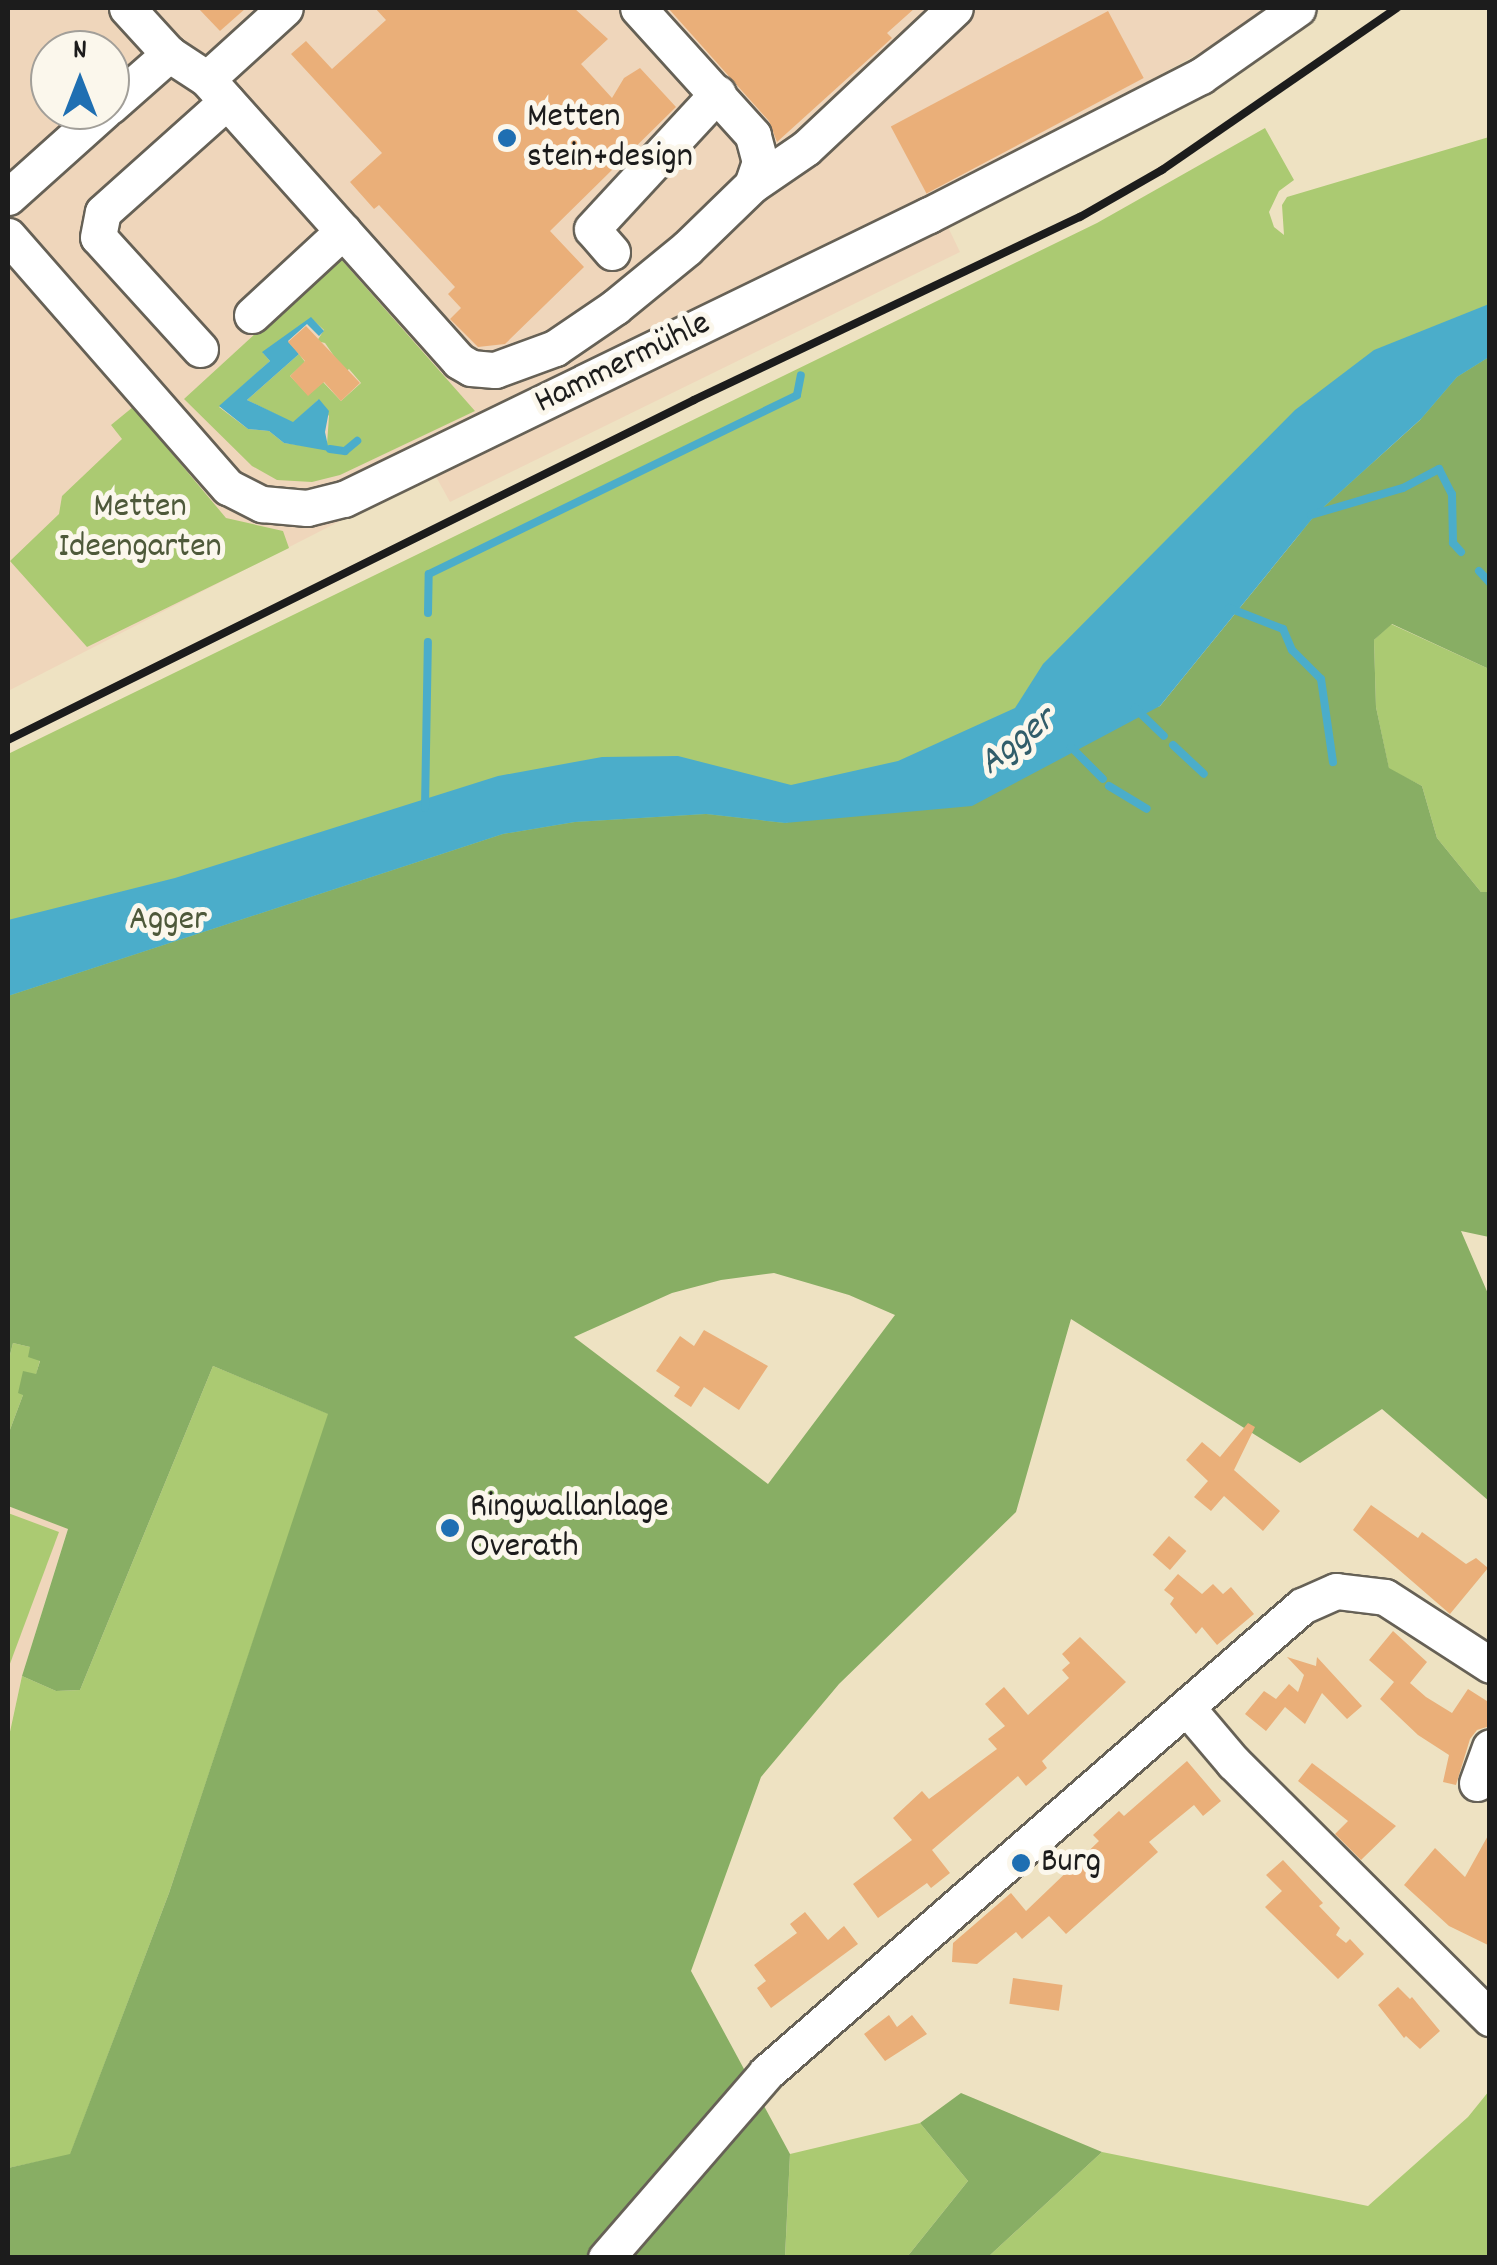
<!DOCTYPE html>
<meta charset="utf-8">
<style>
body{margin:0}
#map{position:relative;width:1497px;height:2265px;overflow:hidden;background:#eee2c2;font-family:Dekko,sans-serif}
div>[style]{position:absolute}
[style*='--x']{left:calc(var(--x)*1px);top:calc(var(--y)*1px);width:calc(var(--w)*1px);rotate:calc(var(--a)*1deg)}
.built>*{inset:0;background:#efd6bb}
.green>*{inset:0;background:#abca72}
.forest>*{inset:0;background:#88ae64}
.water>*{inset:0;background:#4badca}
.stream>*{height:8px;margin:-4px;padding:0 4px;transform-origin:4px;border-radius:4px;background:#4badca}
.building>*{inset:0;background:#eaaf79;transform-origin:0 0}
.roads{filter:drop-shadow(2px 0 #666156) drop-shadow(-2px 0 #666156) drop-shadow(0 2px #666156) drop-shadow(0 -2px #666156)}
.minor>*{height:35px;margin:-17.5px;padding:0 17.5px;transform-origin:17.5px;border-radius:17.5px;background:#fff}
.rail>*{height:8px;margin:-4px;padding:0 4px;transform-origin:4px;border-radius:4px;background:#1c1c1c}
.dots>*{width:28px;height:28px;translate:-50% -50%;box-sizing:border-box;border:5px solid #fbf7ec;border-radius:50%}
span{translate:-50% -50%;white-space:nowrap;text-align:center;line-height:1.15;-webkit-text-stroke:10px #fbf7ec;paint-order:stroke}
.poi-label{font-size:35px;color:#1c1c1c}
.left{translate:0 -50%;text-align:left}
.street-label{font-size:35px;color:#1c1c1c}
.park-label{font-size:35px;color:#4e593a}
.water-label{font-size:38px;color:#315d6a;font-style:italic}
.frame{position:absolute;inset:0;border:10px solid #1c1c1c;pointer-events:none}
.north{position:absolute;left:30px;top:30px;width:100px;height:100px;box-sizing:border-box;background:#fbf7ec;border:2px solid #a29f99;border-radius:50%;rotate:0deg;font-size:28px;font-weight:700;line-height:40px;text-align:center;color:#1c1c1c}
.north::after{content:'';display:block;margin:auto;width:35px;height:45px;background:#1f6fb2;clip-path:polygon(50% 0,100% 100%,50% 72%,0 100%)}
</style>
<div id="map">
<div class="built">
<i style="clip-path:polygon(evenodd,8px 8px,1267px 8px,1218px 43px,934px 198px,960px 252px,450px 502px,434px 473px,8px 691px,8px 8px,50px 50px,110px 50px,110px 110px,50px 110px,50px 50px)"></i>
<i style="clip-path:polygon(8px 1506px,68px 1528px,22px 1676px,8px 1740px)"></i>
</div>
<div class="green">
<i style="clip-path:polygon(1265px 128px,1294px 180px,1279px 191px,1269px 212px,1274px 227px,1284px 235px,1282px 205px,1287px 197px,1489px 137px,1489px 419px,1415px 436px,1422px 415px,1080px 748px,8px 1020px,8px 754px,1097px 223px)"></i>
<i style="clip-path:polygon(evenodd,339px 257px,475px 411px,340px 475px,312px 482px,277px 480px,252px 466px,184px 399px,339px 257px,311px 318px,324px 330px,317px 341px,325px 343px,345px 372px,349px 369px,361px 383px,341px 401px,323px 382px,308px 395px,290px 376px,305px 362px,299px 354px,247px 400px,293px 423px,318px 400px,329px 416px,327px 444px,319px 448px,284px 443px,269px 431px,248px 429px,219px 407px,270px 361px,263px 353px,311px 318px)"></i>
<i style="clip-path:polygon(133px 407px,226px 518px,283px 531px,289px 548px,87px 647px,10px 561px,59px 514px,62px 496px,122px 439px,111px 425px)"></i>
<i style="clip-path:polygon(1391px 624px,1489px 669px,1489px 892px,1481px 892px,1437px 838px,1422px 786px,1389px 769px,1376px 707px,1374px 640px)"></i>
<i style="clip-path:polygon(13px 1343px,30px 1347px,40px 1360px,36px 1375px,23px 1372px,23px 1395px,8px 1435px,8px 1363px)"></i>
<i style="clip-path:polygon(213px 1366px,329px 1414px,169px 1893px,70px 2155px,8px 2168px,8px 1741px,22px 1676px,56px 1691px,80px 1690px)"></i>
<i style="clip-path:polygon(8px 1513px,59px 1532px,8px 1669px)"></i>
<i style="clip-path:polygon(1489px 2091px,1489px 2257px,988px 2257px,1102px 2152px,1368px 2206px,1468px 2117px)"></i>
<i style="clip-path:polygon(920px 2123px,968px 2181px,907px 2257px,785px 2258px,790px 2154px)"></i>
</div>
<div class="forest">
<i style="clip-path:polygon(evenodd,1489px 357px,1489px 669px,1392px 624px,1374px 640px,1376px 707px,1389px 768px,1422px 786px,1437px 838px,1481px 892px,1489px 892px,1489px 1237px,1461px 1231px,1489px 1296px,1489px 1501px,1382px 1409px,1300px 1463px,1071px 1319px,1016px 1512px,839px 1684px,761px 1777px,691px 1971px,790px 2154px,785px 2257px,8px 2257px,8px 2168px,70px 2154px,169px 1893px,328px 1414px,213px 1366px,80px 1690px,56px 1691px,22px 1676px,68px 1529px,8px 1506px,8px 1435px,23px 1395px,18px 1393px,23px 1371px,36px 1374px,40px 1361px,28px 1357px,30px 1347px,13px 1343px,8px 1363px,8px 996px,503px 834px,575px 822px,706px 814px,785px 823px,1160px 706px,1316px 514px,1421px 419px,1457px 377px,1489px 357px,774px 1273px,849px 1295px,895px 1315px,768px 1484px,574px 1337px,672px 1293px,721px 1280px,774px 1273px)"></i>
<i style="clip-path:polygon(961px 2093px,1102px 2152px,988px 2257px,907px 2257px,968px 2181px,920px 2123px)"></i>
</div>
<div class="water">
<i style="clip-path:polygon(1489px 304px,1489px 357px,1457px 377px,1421px 419px,1316px 514px,1160px 706px,972px 806px,785px 823px,706px 814px,575px 822px,503px 834px,8px 996px,8px 920px,175px 878px,498px 776px,602px 757px,678px 756px,791px 785px,898px 761px,1015px 708px,1043px 664px,1295px 410px,1374px 350px)"></i>
<i style="clip-path:polygon(311px 317px,324px 331px,319px 336px,307px 324px,288px 341px,299px 354px,247px 400px,293px 422px,319px 399px,329px 411px,325px 432px,329px 451px,284px 443px,269px 431px,248px 429px,219px 406px,270px 361px,262px 352px)"></i>
</div>
<div class="stream">
<i style="--x:330;--y:449;--w:15;--a:8"></i>
<i style="--x:345;--y:451;--w:16;--a:-40"></i>
<i style="--x:1311;--y:515;--w:96;--a:-16.4"></i>
<i style="--x:1403;--y:488;--w:41;--a:-27.8"></i>
<i style="--x:1439;--y:469;--w:28;--a:63"></i>
<i style="--x:1452;--y:494;--w:49;--a:88.8"></i>
<i style="--x:1453;--y:543;--w:12;--a:48"></i>
<i style="--x:1479;--y:571;--w:16;--a:47"></i>
<i style="--x:1229;--y:608;--w:58;--a:21.3"></i>
<i style="--x:1283;--y:629;--w:23;--a:67"></i>
<i style="--x:1292;--y:650;--w:41;--a:45"></i>
<i style="--x:1321;--y:679;--w:84;--a:81.8"></i>
<i style="--x:428;--y:613;--w:39;--a:-89"></i>
<i style="--x:429;--y:574;--w:409;--a:-25.9"></i>
<i style="--x:797;--y:395;--w:20;--a:-79"></i>
<i style="--x:1135;--y:708;--w:40;--a:44"></i>
<i style="--x:1173;--y:745;--w:42;--a:43.1"></i>
<i style="--x:1071;--y:747;--w:45;--a:45"></i>
<i style="--x:1109;--y:786;--w:44;--a:31.2"></i>
<i style="--x:425;--y:808;--w:166;--a:-89"></i>
</div>
<div class="building">
<i style="clip-path:polygon(198px 8px,246px 8px,220px 31px)"></i>
<i style="clip-path:polygon(375px 8px,574px 8px,608px 39px,581px 64px,612px 98px,624px 78px,640px 68px,676px 107px,550px 231px,584px 267px,505px 344px,478px 347px,450px 319px,461px 308px,448px 294px,455px 287px,379px 205px,374px 209px,350px 182px,382px 153px,291px 54px,306px 41px,332px 69px,386px 20px)"></i>
<i style="clip-path:polygon(668px 8px,915px 8px,887px 33px,892px 38px,777px 142px,769px 121px)"></i>
<i style="left:1108px;top:11px;width:76px;height:246px;rotate:62deg"></i>
<i style="clip-path:polygon(306px 326px,360px 383px,341px 401px,324px 382px,308px 396px,290px 376px,305px 361px,288px 342px)"></i>
<i style="clip-path:polygon(704px 1330px,768px 1366px,739px 1410px,704px 1387px,691px 1407px,674px 1396px,680px 1387px,656px 1371px,680px 1336px,694px 1346px)"></i>
<i style="clip-path:polygon(1248px 1423px,1255px 1427px,1234px 1470px,1280px 1511px,1263px 1531px,1224px 1496px,1211px 1511px,1194px 1497px,1208px 1481px,1186px 1460px,1202px 1442px,1220px 1457px)"></i>
<i style="clip-path:polygon(1371px 1505px,1418px 1538px,1422px 1532px,1466px 1564px,1476px 1558px,1488px 1568px,1450px 1614px,1353px 1530px)"></i>
<i style="left:1169px;top:1536px;width:23px;height:25px;rotate:41deg"></i>
<i style="clip-path:polygon(1178px 1574px,1202px 1594px,1213px 1584px,1223px 1594px,1231px 1587px,1254px 1614px,1217px 1645px,1202px 1627px,1196px 1634px,1170px 1604px,1174px 1598px,1164px 1590px)"></i>
<i style="clip-path:polygon(1393px 1631px,1427px 1662px,1410px 1683px,1426px 1697px,1452px 1713px,1468px 1689px,1490px 1703px,1490px 1726px,1477px 1730px,1470px 1739px,1456px 1785px,1443px 1782px,1449px 1755px,1418px 1735px,1380px 1699px,1394px 1682px,1369px 1660px)"></i>
<i style="clip-path:polygon(1080px 1637px,1126px 1682px,1042px 1761px,1047px 1768px,1026px 1786px,1018px 1776px,932px 1850px,950px 1873px,931px 1888px,927px 1883px,878px 1918px,853px 1884px,912px 1840px,893px 1818px,922px 1791px,929px 1799px,997px 1749px,988px 1739px,1005px 1726px,985px 1704px,1004px 1687px,1028px 1715px,1069px 1678px,1062px 1670px,1070px 1663px,1062px 1654px)"></i>
<i style="clip-path:polygon(1287px 1657px,1316px 1666px,1317px 1657px,1362px 1706px,1347px 1719px,1322px 1693px,1305px 1724px,1285px 1707px,1266px 1731px,1245px 1714px,1264px 1691px,1276px 1699px,1289px 1684px,1298px 1692px,1304px 1675px)"></i>
<i style="clip-path:polygon(1187px 1761px,1221px 1801px,1203px 1816px,1194px 1805px,1149px 1842px,1158px 1852px,1066px 1934px,1049px 1916px,1022px 1939px,1016px 1932px,977px 1964px,952px 1962px,953px 1943px,1011px 1893px,1026px 1911px,1099px 1841px,1093px 1835px,1119px 1811px,1124px 1816px)"></i>
<i style="clip-path:polygon(1312px 1763px,1396px 1826px,1361px 1860px,1335px 1834px,1348px 1821px,1298px 1781px)"></i>
<i style="clip-path:polygon(1490px 1832px,1490px 1946px,1449px 1926px,1404px 1885px,1435px 1848px,1465px 1877px)"></i>
<i style="clip-path:polygon(1283px 1860px,1323px 1903px,1319px 1906px,1340px 1928px,1336px 1935px,1346px 1943px,1350px 1939px,1364px 1954px,1338px 1979px,1265px 1907px,1282px 1891px,1266px 1875px)"></i>
<i style="clip-path:polygon(805px 1912px,828px 1940px,844px 1926px,858px 1944px,771px 2008px,757px 1988px,766px 1981px,754px 1965px,797px 1933px,790px 1924px)"></i>
<i style="left:1013px;top:1978px;width:50px;height:26px;rotate:8deg"></i>
<i style="clip-path:polygon(1398px 1987px,1410px 1999px,1412px 1997px,1440px 2031px,1420px 2049px,1406px 2036px,1404px 2038px,1378px 2005px)"></i>
<i style="clip-path:polygon(889px 2015px,897px 2027px,912px 2015px,927px 2034px,885px 2061px,864px 2034px)"></i>
</div>
<div class="roads">
<div class="minor">
<i style="--x:127;--y:8;--w:62;--a:47.6"></i>
<i style="--x:169;--y:54;--w:45;--a:33.3"></i>
<i style="--x:207;--y:79;--w:378;--a:48.2"></i>
<i style="--x:459;--y:361;--w:14;--a:30"></i>
<i style="--x:471;--y:368;--w:24;--a:5"></i>
<i style="--x:495;--y:370;--w:64;--a:-20.1"></i>
<i style="--x:555;--y:348;--w:73;--a:-34.3"></i>
<i style="--x:615;--y:307;--w:93;--a:-39.3"></i>
<i style="--x:687;--y:248;--w:91;--a:-44.1"></i>
<i style="--x:752;--y:185;--w:24;--a:-71"></i>
<i style="--x:760;--y:162;--w:28;--a:-105"></i>
<i style="--x:753;--y:135;--w:171;--a:-132.2"></i>
<i style="--x:207;--y:79;--w:105;--a:-42.3"></i>
<i style="--x:110;--y:106;--w:79;--a:-41.4"></i>
<i style="--x:752;--y:185;--w:65;--a:-34.4"></i>
<i style="--x:806;--y:148;--w:204;--a:-43.2"></i>
<i style="--x:8;--y:197;--w:130;--a:-41.9"></i>
<i style="--x:8;--y:236;--w:334;--a:48.8"></i>
<i style="--x:228;--y:487;--w:38;--a:27"></i>
<i style="--x:262;--y:504;--w:45;--a:5.1"></i>
<i style="--x:307;--y:508;--w:38;--a:-14"></i>
<i style="--x:344;--y:499;--w:650;--a:-25.9"></i>
<i style="--x:929;--y:215;--w:305;--a:-27.1"></i>
<i style="--x:1201;--y:76;--w:118;--a:-35"></i>
<i style="--x:612;--y:252;--w:30;--a:-131"></i>
<i style="--x:592;--y:229;--w:185;--a:-47.2"></i>
<i style="--x:252;--y:315;--w:124;--a:-42.7"></i>
<i style="--x:200;--y:349;--w:151;--a:-132.3"></i>
<i style="--x:98;--y:237;--w:25;--a:-79"></i>
<i style="--x:103;--y:212;--w:166;--a:-41.8"></i>
<i style="--x:1188;--y:1709;--w:70;--a:49.7"></i>
<i style="--x:1233;--y:1762;--w:363;--a:44.9"></i>
<i style="--x:1477;--y:1783;--w:38;--a:-70"></i>
<i style="--x:606;--y:2258;--w:245;--a:-49.1"></i>
<i style="--x:766;--y:2073;--w:711;--a:-41.06"></i>
<i style="--x:1302;--y:1606;--w:37;--a:-24"></i>
<i style="--x:1336;--y:1591;--w:49;--a:7"></i>
<i style="--x:1385;--y:1597;--w:125;--a:32.9"></i>
</div>
</div>
<div class="rail">
<i style="--x:8;--y:740;--w:766;--a:-26.36"></i>
<i style="--x:694;--y:400;--w:427;--a:-25.4"></i>
<i style="--x:1080;--y:217;--w:95;--a:-29.8"></i>
<i style="--x:1162;--y:170;--w:285;--a:-34.6"></i>
</div>
<div class="dots">
<i style="left:507px;top:138px;background:#1f6fb2"></i>
<i style="left:450px;top:1528px;background:#1f6fb2"></i>
<i style="left:1021px;top:1863px;background:#1f6fb2"></i>
</div>
<div class="poi-label">
<span class="left" style="left:527px;top:138px">Metten<br>stein+design</span>
<span class="left" style="left:470px;top:1528px">Ringwallanlage<br>Overath</span>
<span class="left" style="left:1041px;top:1863px">Burg</span>
</div>
<div class="street-label">
<span style="left:623px;top:364px;rotate:-26deg">Hammermühle</span>
</div>
<div class="park-label">
<span style="left:140px;top:528px">Metten<br>Ideengarten</span>
<span style="left:168px;top:921px">Agger</span>
</div>
<div class="water-label">
<span style="left:1018px;top:743px;rotate:-38deg">Agger</span>
</div>
<div class="frame"></div>
<div class="north">N</div>
</div>
